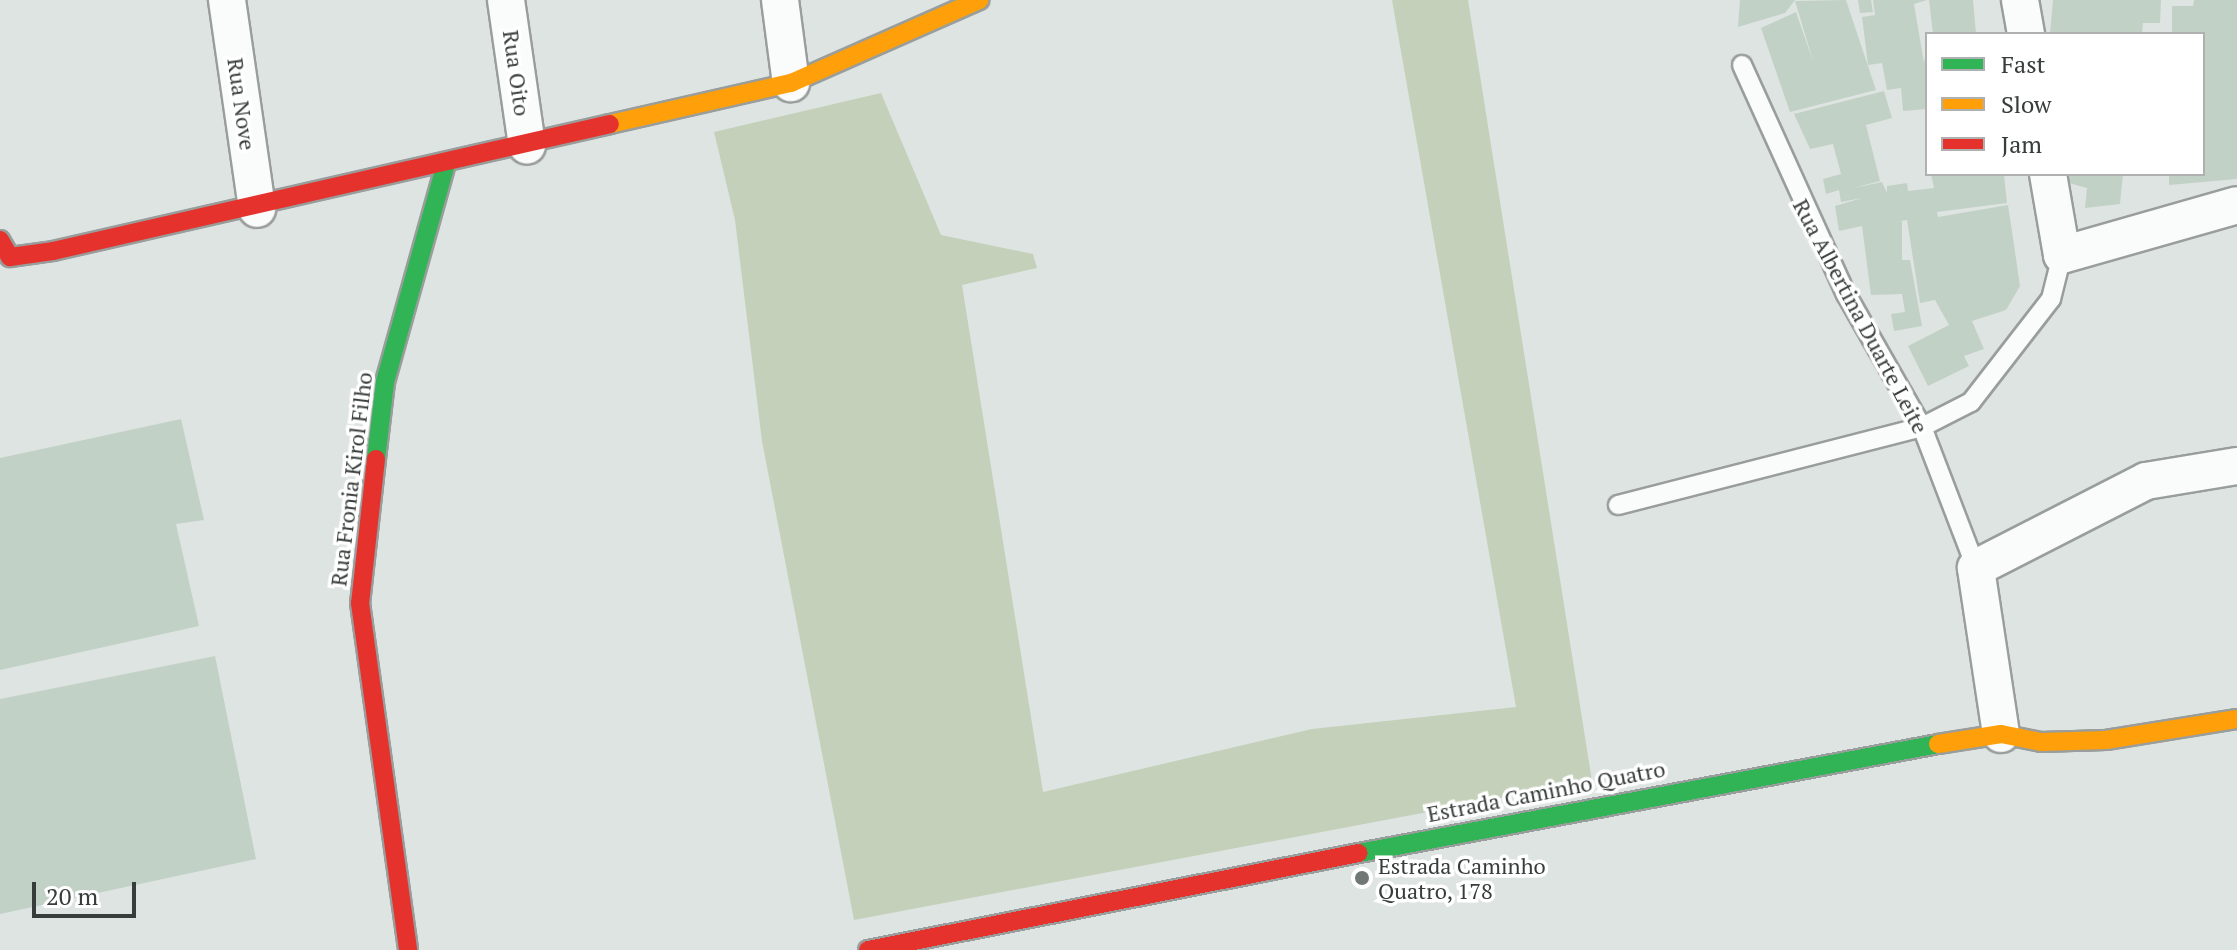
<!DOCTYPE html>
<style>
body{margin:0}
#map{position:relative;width:2237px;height:950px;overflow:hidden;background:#dee4e2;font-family:"PT Serif",serif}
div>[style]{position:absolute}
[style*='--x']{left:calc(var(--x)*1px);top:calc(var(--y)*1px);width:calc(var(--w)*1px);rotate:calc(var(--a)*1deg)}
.green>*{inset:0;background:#c4d0b9}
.building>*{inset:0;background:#c2d1c6}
.roads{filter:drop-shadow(2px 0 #999e9c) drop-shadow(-2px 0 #999e9c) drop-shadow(0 2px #999e9c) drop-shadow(0 -2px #999e9c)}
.lane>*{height:18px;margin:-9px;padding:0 9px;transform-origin:9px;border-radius:9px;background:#fafbfb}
.street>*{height:36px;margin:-18px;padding:0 18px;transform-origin:18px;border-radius:18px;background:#fafbfb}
.fast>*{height:18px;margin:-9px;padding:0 9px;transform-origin:9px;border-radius:9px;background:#30b455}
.slow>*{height:18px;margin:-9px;padding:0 9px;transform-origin:9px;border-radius:9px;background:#ff9f0a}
.jam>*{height:18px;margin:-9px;padding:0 9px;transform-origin:9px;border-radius:9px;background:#e5322d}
.dots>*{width:22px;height:22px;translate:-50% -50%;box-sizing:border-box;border:4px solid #fff;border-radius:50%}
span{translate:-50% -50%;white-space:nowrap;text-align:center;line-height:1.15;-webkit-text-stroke:7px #fff;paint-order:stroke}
.street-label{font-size:22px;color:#373d3b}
.poi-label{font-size:22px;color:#373d3b}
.left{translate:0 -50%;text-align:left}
.legend{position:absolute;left:1925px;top:32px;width:280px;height:144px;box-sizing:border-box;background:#fff;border:2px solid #afb1b1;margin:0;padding:10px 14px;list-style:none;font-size:24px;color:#373d3b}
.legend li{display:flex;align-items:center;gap:16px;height:40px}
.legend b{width:40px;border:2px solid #afb1b1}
.scale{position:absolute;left:32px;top:882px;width:104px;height:36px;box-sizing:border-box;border:4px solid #373d3b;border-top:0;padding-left:10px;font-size:24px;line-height:28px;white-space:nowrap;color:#373d3b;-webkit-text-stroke:6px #fff;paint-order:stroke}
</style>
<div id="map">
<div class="green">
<i style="clip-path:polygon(1392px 0,1468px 0,1592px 781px,854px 920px,762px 441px,735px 220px,714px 132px,881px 93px,941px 235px,1033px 254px,1037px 268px,962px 285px,1043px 792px,1312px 729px,1516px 707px)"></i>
</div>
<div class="building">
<i style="clip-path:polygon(1740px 0,1795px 0,1785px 13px,1738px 27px)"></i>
<i style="clip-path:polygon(1846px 0,1876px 90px,1790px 112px,1761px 28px,1796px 12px,1814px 64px,1795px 1px)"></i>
<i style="clip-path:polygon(1858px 0,1871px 0,1873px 12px,1860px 13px)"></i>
<i style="clip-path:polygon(1873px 0,1927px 0,1914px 4px,1924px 63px,1927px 43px,1927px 109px,1903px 111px,1901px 88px,1887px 90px,1882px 63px,1868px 65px,1862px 17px,1875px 15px)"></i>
<i style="clip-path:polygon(1929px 0,1973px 0,1976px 34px,1933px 34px)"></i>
<i style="clip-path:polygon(2053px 0,2161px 0,2160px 23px,2143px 23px,2142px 34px,2050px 34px)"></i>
<i style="clip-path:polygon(2194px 0,2237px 0,2237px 179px,2169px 185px,2169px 174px,2203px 174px,2203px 34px,2172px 34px,2172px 6px,2193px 6px)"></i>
<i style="clip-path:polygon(1884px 91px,1892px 118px,1866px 125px,1880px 181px,1853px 188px,1882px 182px,1887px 193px,1887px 186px,1907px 183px,1908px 191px,1934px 188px,1931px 174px,2004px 175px,2007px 203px,1937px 212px,1938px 217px,2008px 205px,2013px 238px,2020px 286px,2006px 310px,1972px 321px,1984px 349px,1964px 356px,1969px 366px,1928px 386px,1908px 346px,1949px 325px,1935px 300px,1920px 303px,1907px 220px,1889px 223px,1902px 221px,1902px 260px,1910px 260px,1922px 326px,1894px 331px,1891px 314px,1905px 312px,1902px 294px,1871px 295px,1862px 226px,1839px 231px,1835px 206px,1862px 198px,1841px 202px,1839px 190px,1826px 194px,1823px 179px,1841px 174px,1833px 144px,1810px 149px,1794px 114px)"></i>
<i style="clip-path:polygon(2064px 174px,2123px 174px,2120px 204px,2085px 208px,2087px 188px,2065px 182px)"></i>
<i style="clip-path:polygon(181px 419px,204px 520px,176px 524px,199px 626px,0 670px,0 458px)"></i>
<i style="clip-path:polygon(215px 656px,256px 859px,0 914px,0 699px)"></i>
</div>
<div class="roads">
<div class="lane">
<i style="--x:1742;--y:65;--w:252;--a:65.6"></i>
<i style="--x:1846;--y:294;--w:153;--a:60.3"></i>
<i style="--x:1922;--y:427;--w:151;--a:69"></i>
<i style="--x:1618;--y:505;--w:314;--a:-14.4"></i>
<i style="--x:1922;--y:427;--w:55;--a:-27"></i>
<i style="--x:1971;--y:402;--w:130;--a:-52.2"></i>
<i style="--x:2051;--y:299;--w:45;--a:-76"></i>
</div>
<div class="street">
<i style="--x:227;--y:0;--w:211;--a:81.8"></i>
<i style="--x:506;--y:0;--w:147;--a:81.8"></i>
<i style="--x:780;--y:0;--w:84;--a:82.5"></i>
<i style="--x:2020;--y:0;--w:35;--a:80"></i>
<i style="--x:2048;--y:174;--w:82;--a:80.2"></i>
<i style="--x:2062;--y:255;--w:182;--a:-15.9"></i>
<i style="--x:2001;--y:734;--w:168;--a:-98.6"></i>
<i style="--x:1976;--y:568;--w:191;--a:-27.1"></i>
<i style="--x:2146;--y:481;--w:92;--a:-9.4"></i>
</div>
<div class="fast">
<i style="--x:376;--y:459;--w:78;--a:-83.3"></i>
<i style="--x:385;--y:382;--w:227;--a:-74.4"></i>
<i style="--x:1359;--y:853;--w:589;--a:-10.66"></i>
</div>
<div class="slow">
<i style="--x:610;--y:124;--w:186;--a:-12.8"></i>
<i style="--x:791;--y:83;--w:206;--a:-23.8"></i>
<i style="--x:1938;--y:744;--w:64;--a:-9"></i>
<i style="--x:2001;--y:734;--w:41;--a:11.3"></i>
<i style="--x:2041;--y:742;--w:65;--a:-1.8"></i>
<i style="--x:2106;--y:740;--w:133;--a:-9.1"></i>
</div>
<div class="jam">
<i style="--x:0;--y:240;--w:20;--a:60"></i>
<i style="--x:10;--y:257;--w:43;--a:-7.9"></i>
<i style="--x:53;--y:251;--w:571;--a:-12.84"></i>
<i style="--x:376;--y:459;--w:145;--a:96.3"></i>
<i style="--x:360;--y:603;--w:350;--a:82.1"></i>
<i style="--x:868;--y:950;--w:500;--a:-11.18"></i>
</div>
</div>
<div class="dots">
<i style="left:1362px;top:878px;background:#717775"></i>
</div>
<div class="street-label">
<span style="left:517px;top:73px;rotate:82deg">Rua Oito</span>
<span style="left:242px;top:104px;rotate:82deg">Rua Nove</span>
<span style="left:1861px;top:316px;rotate:62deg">Rua Albertina Duarte Leite</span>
<span style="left:351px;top:479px;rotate:-83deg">Rua Fronia Kirol Filho</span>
<span style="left:1546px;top:791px;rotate:-11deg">Estrada Caminho Quatro</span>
</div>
<div class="poi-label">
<span class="left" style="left:1378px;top:878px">Estrada Caminho<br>Quatro, 178</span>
</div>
<ul class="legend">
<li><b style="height:10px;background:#30b455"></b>Fast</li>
<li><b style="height:10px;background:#ff9f0a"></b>Slow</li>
<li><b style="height:10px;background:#e5322d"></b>Jam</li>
</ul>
<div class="scale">20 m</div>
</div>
